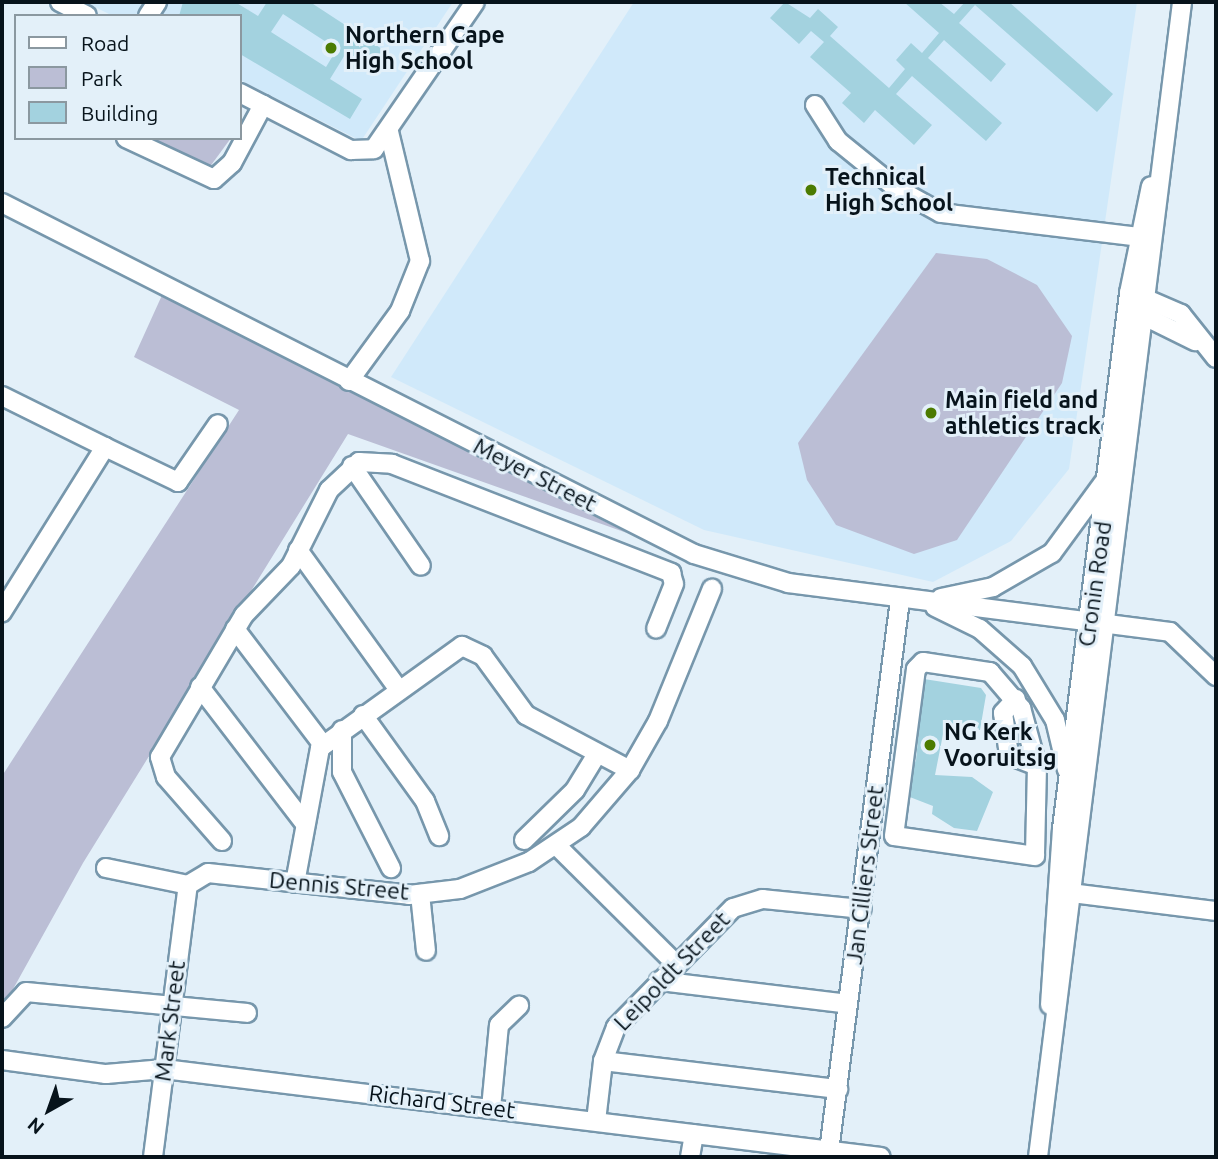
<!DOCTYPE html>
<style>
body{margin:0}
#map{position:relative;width:1218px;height:1159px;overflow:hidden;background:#e3f0f9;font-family:Ubuntu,sans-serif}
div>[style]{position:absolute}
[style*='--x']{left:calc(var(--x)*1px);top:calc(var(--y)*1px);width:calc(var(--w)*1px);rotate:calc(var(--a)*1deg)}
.built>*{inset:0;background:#d0e9fa}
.green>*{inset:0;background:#bbbed5}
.building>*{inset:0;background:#a3d2df}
.roads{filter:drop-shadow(2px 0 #7797ac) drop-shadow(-2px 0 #7797ac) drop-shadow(0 2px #7797ac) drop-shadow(0 -2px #7797ac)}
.minor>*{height:18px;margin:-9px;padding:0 9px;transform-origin:9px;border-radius:9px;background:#fff}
.dots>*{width:19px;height:19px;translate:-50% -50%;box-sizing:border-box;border:4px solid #e3f0f9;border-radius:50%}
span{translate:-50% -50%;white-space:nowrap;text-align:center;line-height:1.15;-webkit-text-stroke:6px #e3f0f9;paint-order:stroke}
.poi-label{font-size:23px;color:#07131b;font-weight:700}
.left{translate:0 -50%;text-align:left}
.street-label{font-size:23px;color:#07131b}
.frame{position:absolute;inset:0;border:4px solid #07131b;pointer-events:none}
.legend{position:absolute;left:14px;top:14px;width:228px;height:126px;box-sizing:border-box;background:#e3f0f9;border:2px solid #8b98a0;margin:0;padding:9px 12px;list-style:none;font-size:21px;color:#07131b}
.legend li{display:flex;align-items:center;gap:14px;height:35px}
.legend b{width:35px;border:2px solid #8b98a0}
.north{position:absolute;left:14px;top:1075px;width:70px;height:70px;-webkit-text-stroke:5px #e3f0f9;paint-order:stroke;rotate:220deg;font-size:19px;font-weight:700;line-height:28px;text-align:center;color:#07131b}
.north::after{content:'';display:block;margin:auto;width:24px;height:32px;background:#07131b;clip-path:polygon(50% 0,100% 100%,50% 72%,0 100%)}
</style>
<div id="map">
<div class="built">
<i style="clip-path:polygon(85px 2px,453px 2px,361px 141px,240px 80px,240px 16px,113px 16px)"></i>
<i style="clip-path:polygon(634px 2px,1137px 2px,1069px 469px,1011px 541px,933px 582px,704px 530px,391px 377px)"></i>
</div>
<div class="green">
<i style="clip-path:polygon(146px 138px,231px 138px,209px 168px)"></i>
<i style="clip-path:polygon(936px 253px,987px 259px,1037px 285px,1072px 336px,1062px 383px,957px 540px,914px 554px,836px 525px,807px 480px,798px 443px)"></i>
<i style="clip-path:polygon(163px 293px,627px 533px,348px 434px,83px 863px,2px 1009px,2px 776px,239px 410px,134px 357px)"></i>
</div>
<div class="building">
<i style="clip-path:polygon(evenodd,183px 2px,235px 2px,258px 16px,267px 2px,310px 2px,388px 53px,376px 72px,346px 53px,330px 79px,362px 99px,350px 119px,240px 54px,240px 16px,179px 16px,183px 2px,283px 14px,337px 49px,326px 67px,271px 32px,283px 14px)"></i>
<i style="clip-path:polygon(785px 2px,810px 18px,818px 9px,838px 27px,830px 36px,889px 88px,905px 69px,896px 60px,911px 43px,922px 53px,939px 33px,904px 2px,939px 2px,954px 14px,965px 2px,1009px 2px,1113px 94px,1097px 112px,975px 5px,959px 23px,1006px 64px,991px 82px,944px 40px,928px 58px,1002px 123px,986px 141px,912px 76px,896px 94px,932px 125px,914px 145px,875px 110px,864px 123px,842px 103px,851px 93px,810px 57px,824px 42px,811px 31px,799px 44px,770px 18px)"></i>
<i style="clip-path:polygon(924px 679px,981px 688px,986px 695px,980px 730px,945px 724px,935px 775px,972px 777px,993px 792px,977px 831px,954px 828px,932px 814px,933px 806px,902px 794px,916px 760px)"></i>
</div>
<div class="roads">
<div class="minor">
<i style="--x:60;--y:2;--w:30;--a:27"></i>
<i style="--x:148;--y:16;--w:17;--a:-57"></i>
<i style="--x:240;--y:93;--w:125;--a:27.2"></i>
<i style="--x:351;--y:150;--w:23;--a:-2"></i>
<i style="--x:374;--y:149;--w:178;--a:-55.5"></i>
<i style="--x:815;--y:105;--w:43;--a:57.4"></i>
<i style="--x:838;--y:141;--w:75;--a:39"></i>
<i style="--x:896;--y:188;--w:51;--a:29.1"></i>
<i style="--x:941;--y:213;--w:209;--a:6.9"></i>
<i style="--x:126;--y:138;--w:97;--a:25"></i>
<i style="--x:214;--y:179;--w:24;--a:-42"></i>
<i style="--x:232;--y:163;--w:66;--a:-61.9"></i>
<i style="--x:2;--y:203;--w:776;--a:26.9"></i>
<i style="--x:694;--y:554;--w:98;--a:17.1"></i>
<i style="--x:788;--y:583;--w:385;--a:7.3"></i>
<i style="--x:1170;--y:632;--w:64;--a:43.7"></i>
<i style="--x:1137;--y:295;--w:48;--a:23.4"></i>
<i style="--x:1181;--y:314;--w:56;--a:51.5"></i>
<i style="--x:1136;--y:312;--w:66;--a:26.2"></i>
<i style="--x:349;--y:381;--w:87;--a:-53.9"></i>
<i style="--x:400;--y:311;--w:54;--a:-68.2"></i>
<i style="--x:420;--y:261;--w:133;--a:-103.5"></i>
<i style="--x:2;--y:396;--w:115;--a:26.3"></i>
<i style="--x:105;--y:447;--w:195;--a:122"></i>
<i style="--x:105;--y:447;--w:81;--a:25.6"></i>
<i style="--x:178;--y:482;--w:70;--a:-55.4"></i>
<i style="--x:352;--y:466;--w:121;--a:55.4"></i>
<i style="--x:298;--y:550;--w:173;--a:54.2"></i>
<i style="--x:941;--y:598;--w:53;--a:-11.9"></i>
<i style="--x:993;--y:587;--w:68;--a:-30"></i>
<i style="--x:1052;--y:553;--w:88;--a:-53.8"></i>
<i style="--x:935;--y:607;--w:50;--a:26.1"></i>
<i style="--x:980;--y:629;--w:56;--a:41.4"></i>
<i style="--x:1022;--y:666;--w:63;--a:58.6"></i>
<i style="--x:1055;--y:720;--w:51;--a:76.5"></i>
<i style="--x:235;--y:629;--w:146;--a:52.8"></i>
<i style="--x:923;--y:662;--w:68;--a:8.5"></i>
<i style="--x:990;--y:672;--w:48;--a:49.3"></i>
<i style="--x:1021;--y:708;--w:60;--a:74.6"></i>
<i style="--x:1037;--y:766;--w:90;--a:91.3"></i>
<i style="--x:1035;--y:856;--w:142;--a:-171.9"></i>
<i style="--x:894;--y:836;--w:168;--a:-82.5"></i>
<i style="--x:916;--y:669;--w:10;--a:-45"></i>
<i style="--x:200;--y:687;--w:173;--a:52.5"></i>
<i style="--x:1016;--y:699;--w:19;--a:133"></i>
<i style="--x:1003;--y:713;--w:42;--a:81.9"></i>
<i style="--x:1009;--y:755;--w:30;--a:21"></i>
<i style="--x:363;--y:715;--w:106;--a:54.2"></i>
<i style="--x:425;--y:801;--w:38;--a:68"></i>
<i style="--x:342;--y:730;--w:42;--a:90"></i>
<i style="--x:342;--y:772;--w:108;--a:63"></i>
<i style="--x:524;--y:840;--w:71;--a:-44.4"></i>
<i style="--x:575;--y:790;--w:42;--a:-58.6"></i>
<i style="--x:222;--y:841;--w:85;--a:-131.2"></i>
<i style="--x:166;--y:777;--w:21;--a:-107"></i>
<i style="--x:160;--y:757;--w:165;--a:-59.4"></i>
<i style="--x:244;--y:615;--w:68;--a:-46.2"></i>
<i style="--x:291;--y:566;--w:85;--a:-63.4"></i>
<i style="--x:329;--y:490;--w:41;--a:-43"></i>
<i style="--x:359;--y:462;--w:33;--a:3"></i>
<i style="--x:392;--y:464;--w:300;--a:21.3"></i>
<i style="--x:671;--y:573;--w:11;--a:75"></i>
<i style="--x:674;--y:584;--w:48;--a:111.8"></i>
<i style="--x:557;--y:846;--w:168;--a:44.8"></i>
<i style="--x:106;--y:868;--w:84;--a:11.7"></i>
<i style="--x:295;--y:883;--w:137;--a:-79.5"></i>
<i style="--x:320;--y:748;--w:175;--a:-35.7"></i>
<i style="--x:462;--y:646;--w:23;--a:25"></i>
<i style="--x:483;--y:656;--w:73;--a:53.9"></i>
<i style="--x:526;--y:715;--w:118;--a:27.9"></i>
<i style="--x:188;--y:885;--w:23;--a:-31"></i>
<i style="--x:208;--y:873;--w:202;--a:6.2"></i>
<i style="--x:409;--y:895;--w:51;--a:-6.7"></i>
<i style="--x:460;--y:889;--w:74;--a:-21.4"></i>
<i style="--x:529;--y:862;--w:63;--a:-33.9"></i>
<i style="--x:581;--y:827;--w:75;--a:-49.3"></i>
<i style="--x:630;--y:770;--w:56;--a:-60.3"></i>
<i style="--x:658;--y:721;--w:143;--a:-67.8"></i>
<i style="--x:1063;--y:892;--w:154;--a:7.1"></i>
<i style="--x:420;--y:894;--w:57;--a:84"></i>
<i style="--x:659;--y:981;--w:190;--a:6.9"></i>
<i style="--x:1050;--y:1005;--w:176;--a:-86.1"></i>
<i style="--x:1062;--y:829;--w:540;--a:-82.87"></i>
<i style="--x:1129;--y:293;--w:109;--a:-78.4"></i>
<i style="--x:2;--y:1018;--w:35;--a:-47"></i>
<i style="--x:26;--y:992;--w:222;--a:5.4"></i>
<i style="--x:2;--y:1060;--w:105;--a:7.7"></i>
<i style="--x:106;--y:1074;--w:58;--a:-4.9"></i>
<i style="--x:164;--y:1069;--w:722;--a:7"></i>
<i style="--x:603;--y:1061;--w:237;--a:6.8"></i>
<i style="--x:491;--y:1108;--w:83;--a:-84.5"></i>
<i style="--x:499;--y:1025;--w:28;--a:-44"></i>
<i style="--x:596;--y:1121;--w:60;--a:-83.3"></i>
<i style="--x:603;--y:1061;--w:36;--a:-69"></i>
<i style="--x:616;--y:1027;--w:167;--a:-45.5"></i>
<i style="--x:733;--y:908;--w:31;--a:-17"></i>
<i style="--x:763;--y:899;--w:99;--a:5.8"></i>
<i style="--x:829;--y:1151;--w:556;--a:-82.66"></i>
<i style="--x:153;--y:1157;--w:274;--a:-82.7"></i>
<i style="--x:690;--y:1157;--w:23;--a:-80"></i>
<i style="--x:1038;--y:1157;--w:1164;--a:-82.89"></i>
</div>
</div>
<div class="dots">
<i style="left:331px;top:48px;background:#4c7b00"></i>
<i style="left:811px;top:190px;background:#4c7b00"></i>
<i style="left:931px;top:413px;background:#4c7b00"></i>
<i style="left:930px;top:745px;background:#4c7b00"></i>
</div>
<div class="poi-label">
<span class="left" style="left:345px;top:48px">Northern Cape<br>High School</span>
<span class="left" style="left:825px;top:190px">Technical<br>High School</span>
<span class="left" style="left:945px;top:413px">Main field and<br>athletics track</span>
<span class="left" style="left:944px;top:745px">NG Kerk<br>Vooruitsig</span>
</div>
<div class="street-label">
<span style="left:535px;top:475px;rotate:27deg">Meyer Street</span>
<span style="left:1095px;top:584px;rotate:-82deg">Cronin Road</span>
<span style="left:865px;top:875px;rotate:-83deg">Jan Cilliers Street</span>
<span style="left:339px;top:886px;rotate:5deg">Dennis Street</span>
<span style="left:672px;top:971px;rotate:-46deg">Leipoldt Street</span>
<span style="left:170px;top:1021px;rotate:-83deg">Mark Street</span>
<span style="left:442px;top:1102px;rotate:7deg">Richard Street</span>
</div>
<div class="frame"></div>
<ul class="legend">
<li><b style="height:9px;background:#fff"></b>Road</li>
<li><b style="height:19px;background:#bbbed5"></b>Park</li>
<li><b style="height:19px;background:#a3d2df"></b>Building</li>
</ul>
<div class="north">N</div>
</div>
